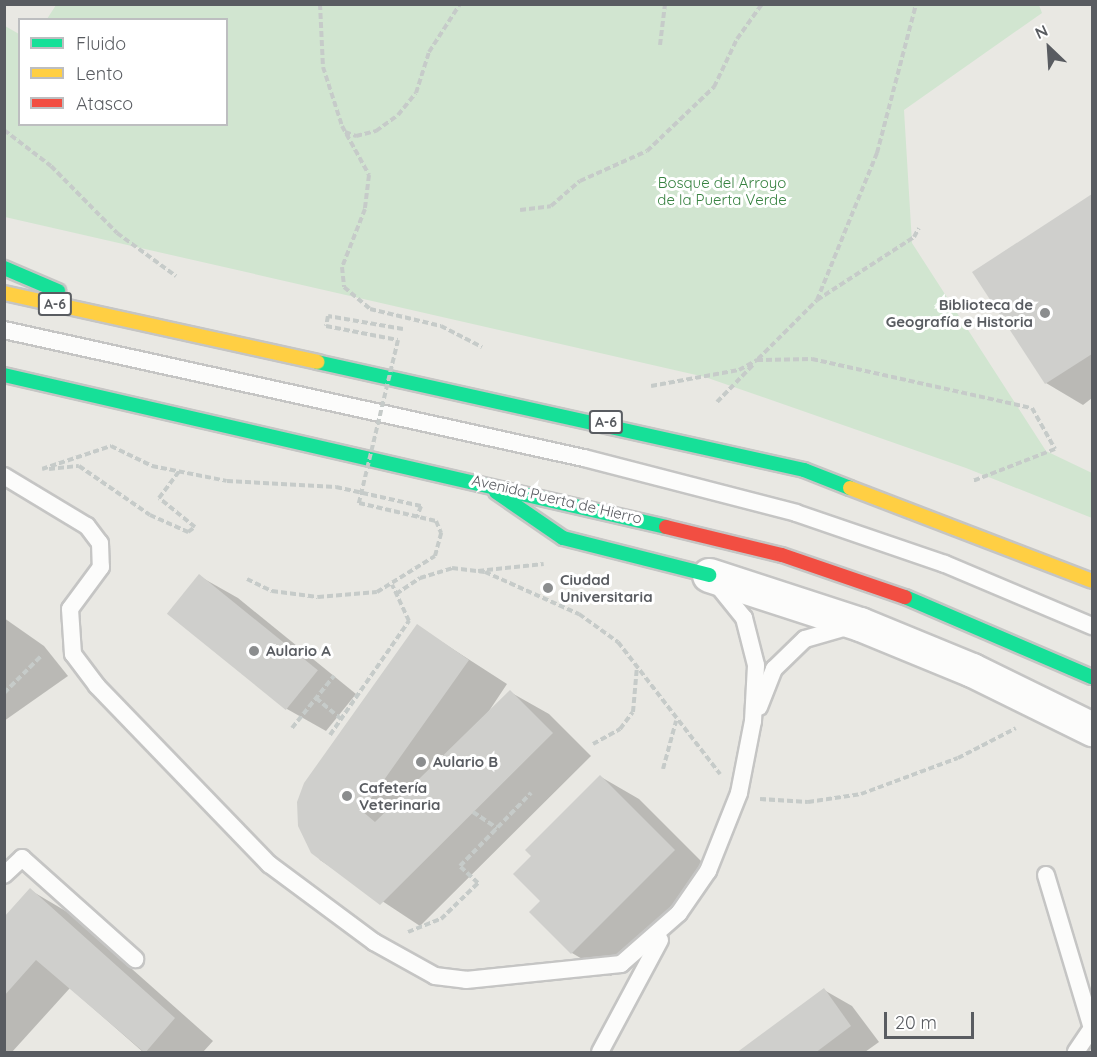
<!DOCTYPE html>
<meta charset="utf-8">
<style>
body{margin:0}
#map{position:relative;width:1097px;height:1057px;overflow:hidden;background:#e9e8e3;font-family:Quicksand,sans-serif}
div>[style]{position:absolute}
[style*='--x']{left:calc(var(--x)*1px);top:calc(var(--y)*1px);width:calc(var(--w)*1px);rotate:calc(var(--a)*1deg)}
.green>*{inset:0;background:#d1e5d0}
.shadow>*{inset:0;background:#0003}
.building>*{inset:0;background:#cfcfcc;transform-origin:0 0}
.path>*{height:4px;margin-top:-2px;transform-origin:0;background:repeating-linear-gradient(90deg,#c6cbc9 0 6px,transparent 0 9px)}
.roads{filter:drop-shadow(2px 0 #c5c5c4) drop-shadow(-2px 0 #c5c5c4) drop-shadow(0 2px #c5c5c4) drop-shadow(0 -2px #c5c5c4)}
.lane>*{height:16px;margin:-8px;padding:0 8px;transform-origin:8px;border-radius:8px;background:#fcfcfb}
.street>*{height:33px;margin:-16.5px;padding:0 16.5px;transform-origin:16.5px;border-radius:16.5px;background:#fcfcfb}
.fast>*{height:14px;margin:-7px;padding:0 7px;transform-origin:7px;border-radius:7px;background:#16e098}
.slow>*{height:14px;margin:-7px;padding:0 7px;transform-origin:7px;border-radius:7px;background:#ffcf43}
.jam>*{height:14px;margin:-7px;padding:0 7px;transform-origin:7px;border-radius:7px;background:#f24e42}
.path-bridge>*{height:4px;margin-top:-2px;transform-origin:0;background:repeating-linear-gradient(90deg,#c6cbc9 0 6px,transparent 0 9px)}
.dots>*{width:16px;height:16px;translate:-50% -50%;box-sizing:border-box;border:3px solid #fff;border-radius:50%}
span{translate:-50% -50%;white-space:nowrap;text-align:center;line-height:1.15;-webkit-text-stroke:6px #fff;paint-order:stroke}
.shield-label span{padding:2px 4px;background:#fff;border:2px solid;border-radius:4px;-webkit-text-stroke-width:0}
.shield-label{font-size:14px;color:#595c61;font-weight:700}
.park-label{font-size:15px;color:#378241}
.poi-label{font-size:15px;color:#595c61;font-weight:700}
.right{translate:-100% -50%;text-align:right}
.left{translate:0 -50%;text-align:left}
.street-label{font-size:15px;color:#595c61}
.frame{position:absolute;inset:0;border:6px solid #595c61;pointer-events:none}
.legend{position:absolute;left:18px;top:18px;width:210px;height:108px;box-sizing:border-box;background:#fff;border:2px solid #bdbec0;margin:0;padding:8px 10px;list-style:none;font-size:18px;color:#595c61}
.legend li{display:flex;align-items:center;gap:12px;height:30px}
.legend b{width:30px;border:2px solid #bdbec0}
.north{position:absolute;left:1019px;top:18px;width:60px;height:60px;-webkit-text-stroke:4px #fff;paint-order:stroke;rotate:335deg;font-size:16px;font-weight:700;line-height:24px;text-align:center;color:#595c61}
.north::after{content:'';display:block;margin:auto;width:21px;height:27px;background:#595c61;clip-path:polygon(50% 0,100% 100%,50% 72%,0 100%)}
.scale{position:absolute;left:884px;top:1012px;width:90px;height:27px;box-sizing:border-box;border:3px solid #595c61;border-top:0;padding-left:8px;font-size:18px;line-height:21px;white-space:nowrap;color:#595c61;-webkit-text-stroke:4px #fff;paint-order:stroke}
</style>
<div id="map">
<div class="green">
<i style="clip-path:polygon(56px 5px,1039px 5px,1042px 13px,904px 110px,912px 243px,1046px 451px,1092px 473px,1092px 518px,966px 468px,705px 377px,5px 217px,5px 26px,19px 34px,20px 124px,226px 124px,226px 20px,47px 19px)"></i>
</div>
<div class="shadow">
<i style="clip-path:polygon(1092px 196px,1092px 398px,1083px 405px,1046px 383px,974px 273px)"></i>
<i style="clip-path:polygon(199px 576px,238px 598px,356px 694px,326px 731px,287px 709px,169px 613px)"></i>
<i style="clip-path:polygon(4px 618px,44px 646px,68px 676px,4px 721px)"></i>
<i style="clip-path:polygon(417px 626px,507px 684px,487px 714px,510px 692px,549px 714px,591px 756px,420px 926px,320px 860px,299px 826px)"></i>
<i style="clip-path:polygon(601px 777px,639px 799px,713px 873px,611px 976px,572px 953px,531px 912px,542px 901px,533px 856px)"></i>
<i style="clip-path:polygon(30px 890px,69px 913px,213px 1041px,203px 1052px,143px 1052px,70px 988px,12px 1052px,4px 1052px,4px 919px)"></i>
<i style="clip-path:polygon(824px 990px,852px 1006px,879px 1042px,865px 1052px,753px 1052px)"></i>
</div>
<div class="building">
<i style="clip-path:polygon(1092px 194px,1092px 354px,1045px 384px,972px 272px)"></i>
<i style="left:199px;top:574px;width:153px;height:51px;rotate:39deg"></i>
<i style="clip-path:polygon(417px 624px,469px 660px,362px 811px,375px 822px,510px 690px,553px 733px,380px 905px,311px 853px,298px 826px,297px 802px,304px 783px)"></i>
<i style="clip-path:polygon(600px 775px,675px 850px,571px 954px,529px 912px,540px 901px,513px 874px,531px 856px,525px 850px)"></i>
<i style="clip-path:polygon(30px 888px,175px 1018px,145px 1053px,36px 960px,4px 996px,4px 917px)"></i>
<i style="clip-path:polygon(824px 988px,851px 1026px,815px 1053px,736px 1053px)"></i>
</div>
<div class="path">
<i style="--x:320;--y:4;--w:63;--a:87.3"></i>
<i style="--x:323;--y:67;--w:62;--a:72.1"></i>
<i style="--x:342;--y:126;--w:56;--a:61.1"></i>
<i style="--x:369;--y:175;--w:34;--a:97"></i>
<i style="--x:365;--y:209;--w:62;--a:111.6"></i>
<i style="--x:342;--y:267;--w:20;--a:84"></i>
<i style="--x:344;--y:287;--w:34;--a:40"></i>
<i style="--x:370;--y:309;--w:73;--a:13.5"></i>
<i style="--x:441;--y:326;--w:46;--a:27.1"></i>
<i style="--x:660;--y:45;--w:41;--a:-83"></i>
<i style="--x:4;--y:130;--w:59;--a:37.5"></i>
<i style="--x:51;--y:166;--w:94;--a:45.4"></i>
<i style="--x:117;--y:233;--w:73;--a:36.1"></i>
<i style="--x:345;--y:132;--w:12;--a:20"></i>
<i style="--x:356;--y:136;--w:21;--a:-14"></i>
<i style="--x:376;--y:131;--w:27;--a:-36"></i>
<i style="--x:398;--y:115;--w:28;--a:-51"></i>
<i style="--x:416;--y:93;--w:43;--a:-72.4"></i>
<i style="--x:429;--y:52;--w:57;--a:-57.1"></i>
<i style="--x:520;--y:210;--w:31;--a:-7"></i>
<i style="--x:551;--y:206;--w:38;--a:-41"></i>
<i style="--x:580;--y:181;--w:73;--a:-24.1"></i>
<i style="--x:647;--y:151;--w:93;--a:-43.7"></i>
<i style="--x:714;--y:87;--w:53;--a:-64.4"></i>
<i style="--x:737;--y:39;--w:43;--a:-54.5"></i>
<i style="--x:817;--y:300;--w:159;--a:-67.8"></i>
<i style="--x:877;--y:153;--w:154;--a:-75.3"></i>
<i style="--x:758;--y:359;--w:83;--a:-45"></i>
<i style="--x:817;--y:300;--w:116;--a:-33"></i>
<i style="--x:914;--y:237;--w:10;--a:-61"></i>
<i style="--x:651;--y:386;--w:89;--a:-10.3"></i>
<i style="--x:739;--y:370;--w:21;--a:-29"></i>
<i style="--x:757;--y:360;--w:55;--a:-1"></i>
<i style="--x:812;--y:359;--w:225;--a:12.6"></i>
<i style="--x:1032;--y:408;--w:47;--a:60.7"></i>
<i style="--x:1055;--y:449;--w:88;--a:158.7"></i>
<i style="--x:717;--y:402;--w:52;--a:-45.8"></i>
<i style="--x:42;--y:469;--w:73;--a:-18.4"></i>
<i style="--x:111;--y:446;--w:46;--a:26"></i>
<i style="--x:152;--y:466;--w:76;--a:11.3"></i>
<i style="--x:227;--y:481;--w:109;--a:3.2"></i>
<i style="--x:336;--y:487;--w:87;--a:12.6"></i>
<i style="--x:421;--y:506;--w:12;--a:110"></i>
<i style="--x:49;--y:469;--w:30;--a:-6"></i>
<i style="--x:79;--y:466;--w:86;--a:34.6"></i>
<i style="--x:150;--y:515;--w:42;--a:24.1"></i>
<i style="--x:188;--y:532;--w:9;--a:-36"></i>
<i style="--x:195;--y:527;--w:46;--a:-141.1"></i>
<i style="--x:159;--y:498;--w:34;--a:-53"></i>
<i style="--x:478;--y:571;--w:66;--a:-6.1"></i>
<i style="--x:247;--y:579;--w:28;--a:26"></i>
<i style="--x:272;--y:591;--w:46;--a:7.4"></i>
<i style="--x:318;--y:597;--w:59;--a:-4.8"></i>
<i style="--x:377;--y:592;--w:68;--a:-31.8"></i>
<i style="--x:435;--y:556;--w:24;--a:-75"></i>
<i style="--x:396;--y:594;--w:29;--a:-34"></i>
<i style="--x:420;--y:578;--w:34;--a:-17"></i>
<i style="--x:452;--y:568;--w:33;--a:7"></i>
<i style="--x:485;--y:572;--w:103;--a:24.1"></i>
<i style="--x:579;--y:614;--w:48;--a:35.7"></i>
<i style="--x:618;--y:642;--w:167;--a:52.3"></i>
<i style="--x:4;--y:693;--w:54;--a:-45"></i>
<i style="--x:316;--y:698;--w:33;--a:40"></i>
<i style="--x:292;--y:728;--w:67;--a:-51.1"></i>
<i style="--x:330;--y:735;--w:139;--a:-55.3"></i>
<i style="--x:409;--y:621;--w:40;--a:-115"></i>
<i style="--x:593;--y:744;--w:31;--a:-29"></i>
<i style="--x:620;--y:729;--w:21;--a:-53"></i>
<i style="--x:633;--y:712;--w:46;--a:-85"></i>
<i style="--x:663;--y:769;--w:50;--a:-74.8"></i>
<i style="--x:760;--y:799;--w:48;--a:3.6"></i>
<i style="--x:808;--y:802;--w:54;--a:-8.6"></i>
<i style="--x:861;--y:794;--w:103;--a:-20.4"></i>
<i style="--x:958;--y:758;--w:65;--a:-27.3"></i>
<i style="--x:473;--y:812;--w:29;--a:34"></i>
<i style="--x:408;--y:932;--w:35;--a:-22"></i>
<i style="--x:441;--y:919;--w:52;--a:-44.2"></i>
<i style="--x:478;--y:883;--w:25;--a:-137"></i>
<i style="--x:460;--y:866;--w:102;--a:-45.8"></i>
</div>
<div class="roads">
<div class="lane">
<i style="--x:4;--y:330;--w:594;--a:12.45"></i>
<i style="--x:584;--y:458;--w:219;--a:14.5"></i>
<i style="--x:796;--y:513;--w:157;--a:18.9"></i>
<i style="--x:945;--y:564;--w:160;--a:22.9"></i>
<i style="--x:4;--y:476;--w:97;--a:31.1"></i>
<i style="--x:87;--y:526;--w:21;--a:53"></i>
<i style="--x:100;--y:543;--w:24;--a:88"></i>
<i style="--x:101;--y:567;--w:52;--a:126.4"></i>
<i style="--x:70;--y:609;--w:45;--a:86.2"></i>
<i style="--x:73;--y:654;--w:40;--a:53"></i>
<i style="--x:97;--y:686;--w:248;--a:46"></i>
<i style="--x:269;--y:864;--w:131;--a:36.6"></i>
<i style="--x:374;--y:942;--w:70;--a:29.1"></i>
<i style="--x:435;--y:976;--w:31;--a:7"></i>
<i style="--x:466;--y:980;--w:156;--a:-5.9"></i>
<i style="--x:621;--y:964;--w:77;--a:-41.3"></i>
<i style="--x:679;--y:913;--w:51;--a:-55.4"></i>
<i style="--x:708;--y:871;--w:84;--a:-68.3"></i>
<i style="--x:739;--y:793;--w:73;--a:-79"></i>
<i style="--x:753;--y:721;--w:56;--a:-86.9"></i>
<i style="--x:756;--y:665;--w:49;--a:-104.3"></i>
<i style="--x:744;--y:618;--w:46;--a:-128.9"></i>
<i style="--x:759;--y:707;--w:41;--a:-68.5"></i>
<i style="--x:774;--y:669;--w:43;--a:-44.1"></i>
<i style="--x:805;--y:639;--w:47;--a:-16.1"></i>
<i style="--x:4;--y:875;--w:25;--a:-43"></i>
<i style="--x:22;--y:858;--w:152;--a:41.8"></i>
<i style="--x:1046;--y:875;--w:160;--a:73.3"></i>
<i style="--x:1092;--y:1028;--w:29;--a:124"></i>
<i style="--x:600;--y:1052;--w:127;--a:-61.8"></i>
</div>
<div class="street">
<i style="--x:709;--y:575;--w:159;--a:18"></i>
<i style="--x:860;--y:624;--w:121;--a:22.3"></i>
<i style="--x:972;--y:670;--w:134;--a:26.2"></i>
</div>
<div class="fast">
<i style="--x:4;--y:268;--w:59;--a:23.1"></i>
<i style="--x:317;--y:362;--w:499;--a:12.5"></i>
<i style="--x:804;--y:470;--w:49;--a:21.4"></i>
<i style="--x:4;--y:375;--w:679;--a:12.93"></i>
<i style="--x:496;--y:492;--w:81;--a:34.5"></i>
<i style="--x:563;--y:538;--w:151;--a:14.2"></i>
<i style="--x:905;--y:597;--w:203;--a:23.2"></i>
</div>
<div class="slow">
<i style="--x:4;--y:293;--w:321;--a:12.4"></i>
<i style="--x:850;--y:488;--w:259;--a:21"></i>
</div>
<div class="jam">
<i style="--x:666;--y:527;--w:119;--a:13.6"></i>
<i style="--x:782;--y:555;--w:130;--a:18.9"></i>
</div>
</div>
<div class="path-bridge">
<i style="--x:403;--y:329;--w:76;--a:-170.2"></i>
<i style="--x:328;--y:316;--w:10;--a:101"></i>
<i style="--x:326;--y:326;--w:73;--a:11"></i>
<i style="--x:398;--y:340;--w:168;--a:103.5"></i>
<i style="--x:359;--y:503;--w:79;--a:13.2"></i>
<i style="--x:436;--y:521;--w:13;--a:67"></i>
</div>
<div class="dots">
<i style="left:1045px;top:313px;background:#8b8d8e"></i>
<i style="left:548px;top:588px;background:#8b8d8e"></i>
<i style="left:254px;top:651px;background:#8b8d8e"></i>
<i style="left:421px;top:762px;background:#8b8d8e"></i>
<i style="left:347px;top:796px;background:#8b8d8e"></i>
</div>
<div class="shield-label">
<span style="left:55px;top:304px">A-6</span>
<span style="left:606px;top:422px">A-6</span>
</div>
<div class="park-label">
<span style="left:722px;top:191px">Bosque del Arroyo<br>de la Puerta Verde</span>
</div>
<div class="poi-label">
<span class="right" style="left:1033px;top:313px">Biblioteca de<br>Geografía e Historia</span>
<span class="left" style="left:560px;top:588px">Ciudad<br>Universitaria</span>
<span class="left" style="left:266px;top:651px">Aulario A</span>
<span class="left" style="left:433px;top:762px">Aulario B</span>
<span class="left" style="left:359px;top:796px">Cafetería<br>Veterinaria</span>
</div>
<div class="street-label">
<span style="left:557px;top:499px;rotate:13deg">Avenida Puerta de Hierro</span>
</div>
<div class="frame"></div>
<ul class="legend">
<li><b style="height:8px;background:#16e098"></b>Fluido</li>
<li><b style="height:8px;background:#ffcf43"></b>Lento</li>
<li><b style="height:8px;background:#f24e42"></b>Atasco</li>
</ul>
<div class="north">N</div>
<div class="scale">20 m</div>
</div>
